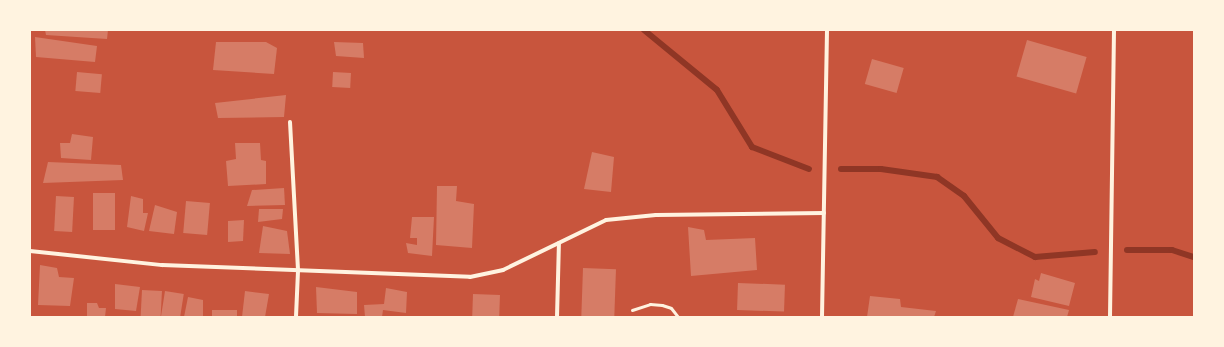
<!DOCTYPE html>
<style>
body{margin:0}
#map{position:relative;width:1224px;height:347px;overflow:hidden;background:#c8553d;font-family:Commissioner,sans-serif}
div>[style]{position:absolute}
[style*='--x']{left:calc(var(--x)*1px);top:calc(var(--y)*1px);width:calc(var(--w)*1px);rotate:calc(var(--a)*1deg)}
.stream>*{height:6px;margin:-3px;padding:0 3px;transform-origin:3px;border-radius:3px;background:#8f3625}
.building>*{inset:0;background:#d67c66;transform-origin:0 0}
.service>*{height:3px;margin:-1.5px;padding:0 1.5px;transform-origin:1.5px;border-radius:1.5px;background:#fff3e0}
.minor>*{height:4px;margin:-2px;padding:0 2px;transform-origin:2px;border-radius:2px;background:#fff3e0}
span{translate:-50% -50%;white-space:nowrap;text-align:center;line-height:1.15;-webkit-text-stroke:3.5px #fff3e0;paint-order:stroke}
.frame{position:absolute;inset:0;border:31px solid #fff3e0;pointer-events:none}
</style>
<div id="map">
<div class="stream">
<i style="--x:644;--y:30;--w:94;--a:39.4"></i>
<i style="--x:717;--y:90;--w:67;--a:58.4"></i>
<i style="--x:752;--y:147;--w:61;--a:21.1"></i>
<i style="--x:841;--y:169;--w:40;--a:0"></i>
<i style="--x:881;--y:169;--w:57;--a:8.1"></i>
<i style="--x:937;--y:177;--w:33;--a:35"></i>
<i style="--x:964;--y:196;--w:54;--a:51"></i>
<i style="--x:998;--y:238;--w:42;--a:27.2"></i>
<i style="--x:1035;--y:257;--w:60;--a:-4.8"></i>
<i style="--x:1127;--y:250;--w:45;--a:0"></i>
<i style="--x:1172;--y:250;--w:23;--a:18"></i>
</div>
<div class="building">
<i style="clip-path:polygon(45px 30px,108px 30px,107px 39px,46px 35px)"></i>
<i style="clip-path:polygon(35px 37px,97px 46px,95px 62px,36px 57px)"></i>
<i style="left:1027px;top:40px;width:62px;height:38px;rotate:16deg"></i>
<i style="clip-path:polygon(216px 42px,266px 42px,277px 48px,274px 74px,213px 70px)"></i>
<i style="clip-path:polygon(334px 42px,363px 43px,364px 58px,336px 56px)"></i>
<i style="left:872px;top:59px;width:33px;height:26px;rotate:16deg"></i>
<i style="left:77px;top:72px;width:25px;height:19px;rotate:5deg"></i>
<i style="left:333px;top:72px;width:18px;height:15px;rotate:3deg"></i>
<i style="clip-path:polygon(286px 95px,284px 117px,218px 118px,215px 103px)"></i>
<i style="clip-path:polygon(72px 134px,93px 137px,91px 160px,61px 158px,60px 143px,70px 143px)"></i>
<i style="clip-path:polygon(235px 143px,260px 143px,261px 160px,266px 161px,266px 184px,228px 186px,226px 161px,236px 159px)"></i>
<i style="clip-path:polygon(592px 152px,614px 157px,611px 192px,584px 189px)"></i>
<i style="clip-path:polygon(48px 162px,121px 165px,123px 180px,43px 183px)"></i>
<i style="clip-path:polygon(437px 186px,457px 186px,456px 201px,474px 204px,472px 248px,436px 245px)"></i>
<i style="clip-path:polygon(284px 188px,285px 205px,247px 206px,252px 190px)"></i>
<i style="left:93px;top:193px;width:22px;height:37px"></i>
<i style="left:56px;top:196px;width:18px;height:35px;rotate:3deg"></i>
<i style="clip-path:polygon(131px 196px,143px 199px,143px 213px,148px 213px,144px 231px,127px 227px)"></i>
<i style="left:186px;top:201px;width:24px;height:32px;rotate:5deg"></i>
<i style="clip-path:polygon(155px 205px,177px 212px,174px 234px,149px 231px)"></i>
<i style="clip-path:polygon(259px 209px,283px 209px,282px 219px,258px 222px)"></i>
<i style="clip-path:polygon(412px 217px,434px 217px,432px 256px,408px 253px,406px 243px,417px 245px,417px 238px,410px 238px)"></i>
<i style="clip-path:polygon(244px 220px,243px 241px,228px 242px,228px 221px)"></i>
<i style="clip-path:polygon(263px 226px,287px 231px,290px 254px,259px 253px)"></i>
<i style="clip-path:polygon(688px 227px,704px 230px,706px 240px,755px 238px,757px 270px,691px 276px)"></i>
<i style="clip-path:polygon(40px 265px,57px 268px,59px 277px,74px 278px,70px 306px,38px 305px)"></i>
<i style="left:583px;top:268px;width:33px;height:49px;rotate:2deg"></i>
<i style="clip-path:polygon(1041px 273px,1075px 283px,1069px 306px,1031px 297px,1035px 279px,1039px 281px)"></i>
<i style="left:738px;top:283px;width:47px;height:27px;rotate:2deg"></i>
<i style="clip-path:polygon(115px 284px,140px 287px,136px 311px,115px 309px)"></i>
<i style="clip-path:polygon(316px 287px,357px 292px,357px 314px,317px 313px)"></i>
<i style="clip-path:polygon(386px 288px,407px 292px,406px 313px,383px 310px,382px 317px,365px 317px,364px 305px,384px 304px)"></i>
<i style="left:142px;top:290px;width:20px;height:27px;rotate:3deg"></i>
<i style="left:165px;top:291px;width:19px;height:26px;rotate:9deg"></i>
<i style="clip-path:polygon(245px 291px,269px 294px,265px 317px,242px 317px)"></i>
<i style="left:473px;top:294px;width:27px;height:23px;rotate:2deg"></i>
<i style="clip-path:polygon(870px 296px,900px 299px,901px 307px,936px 311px,934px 317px,867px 317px)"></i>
<i style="clip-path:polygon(188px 297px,203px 300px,203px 317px,184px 317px)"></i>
<i style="clip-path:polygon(1018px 299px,1069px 310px,1067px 317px,1013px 317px)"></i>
<i style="clip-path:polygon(87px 303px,97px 303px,99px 308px,106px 308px,105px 317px,87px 317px)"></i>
<i style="left:212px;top:310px;width:25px;height:7px"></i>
</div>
<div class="service">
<i style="--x:632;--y:310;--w:19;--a:-18"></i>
<i style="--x:650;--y:304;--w:12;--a:5"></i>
<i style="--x:662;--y:305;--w:9;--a:18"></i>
<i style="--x:671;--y:308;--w:11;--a:52"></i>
</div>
<div class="minor">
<i style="--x:290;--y:122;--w:149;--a:86.9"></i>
<i style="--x:298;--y:271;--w:46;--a:92.5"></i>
<i style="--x:30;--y:251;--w:133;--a:6.1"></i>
<i style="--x:162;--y:265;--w:308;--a:2.2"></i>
<i style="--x:470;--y:277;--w:34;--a:-12"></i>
<i style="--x:503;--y:270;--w:114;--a:-25.9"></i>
<i style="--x:606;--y:220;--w:50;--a:-5.7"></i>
<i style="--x:656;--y:215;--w:168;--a:-0.7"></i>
<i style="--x:557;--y:317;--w:74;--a:-88.5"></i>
<i style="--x:822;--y:317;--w:287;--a:-89"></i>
<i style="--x:1110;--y:317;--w:287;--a:-89.2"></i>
</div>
<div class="frame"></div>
</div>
